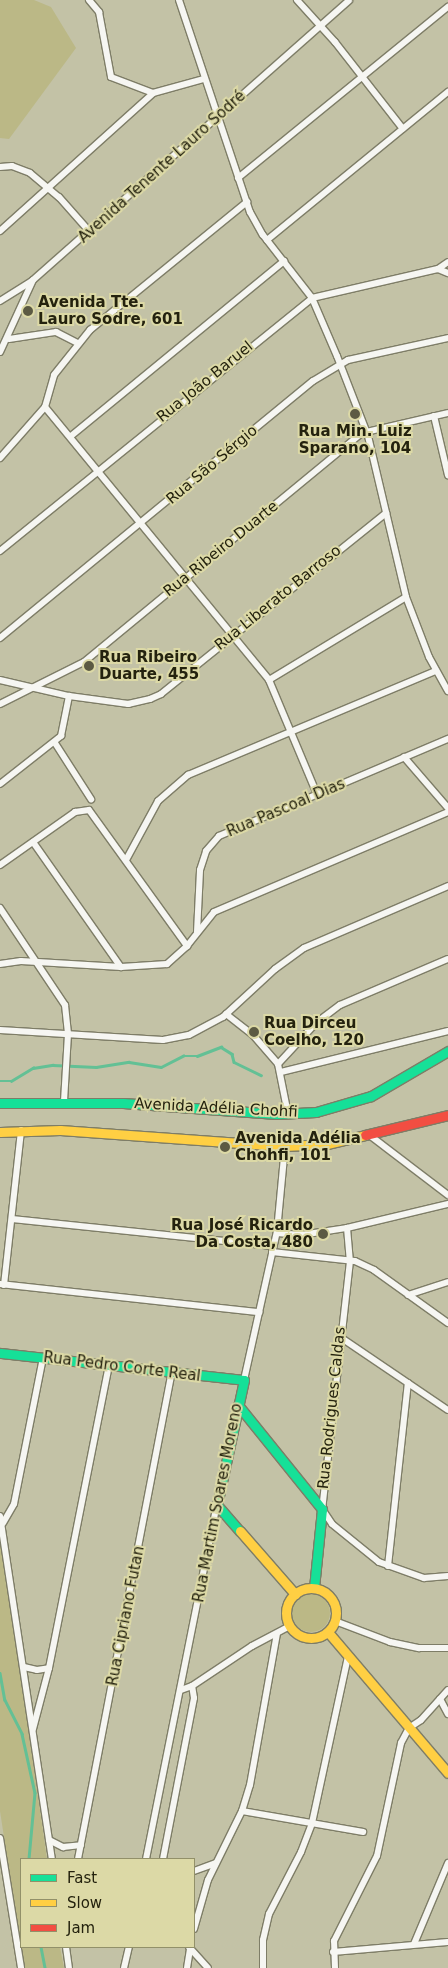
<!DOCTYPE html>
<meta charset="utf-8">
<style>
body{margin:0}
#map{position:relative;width:448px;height:1968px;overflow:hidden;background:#c3c2a6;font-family:"DejaVu Sans",sans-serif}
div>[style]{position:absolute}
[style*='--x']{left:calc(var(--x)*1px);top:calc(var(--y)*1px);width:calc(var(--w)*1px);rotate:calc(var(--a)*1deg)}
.green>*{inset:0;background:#bbb886}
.round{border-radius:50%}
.stream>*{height:2.5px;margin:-1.25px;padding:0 1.25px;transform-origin:1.25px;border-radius:1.25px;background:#63c095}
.roads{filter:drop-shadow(1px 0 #7e7d67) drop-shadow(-1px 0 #7e7d67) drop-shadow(0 1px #7e7d67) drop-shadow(0 -1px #7e7d67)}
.street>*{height:6px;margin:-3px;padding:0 3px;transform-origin:3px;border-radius:3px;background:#f6f6f2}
.fast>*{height:9px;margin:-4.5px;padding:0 4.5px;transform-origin:4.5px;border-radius:4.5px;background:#16e098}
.slow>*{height:9px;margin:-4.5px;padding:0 4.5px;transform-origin:4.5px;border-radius:4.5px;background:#ffcf43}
.slow>.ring{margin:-4.5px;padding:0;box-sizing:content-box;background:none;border:9px solid #ffcf43;border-radius:50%}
.jam>*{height:9px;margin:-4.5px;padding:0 4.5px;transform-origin:4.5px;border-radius:4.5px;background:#f24e42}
.dots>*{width:14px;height:14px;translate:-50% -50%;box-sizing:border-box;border:2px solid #dcd9a6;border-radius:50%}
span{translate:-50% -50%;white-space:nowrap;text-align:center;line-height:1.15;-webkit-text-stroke:4px #dcd9a6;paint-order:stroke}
.street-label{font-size:15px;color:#24220e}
.poi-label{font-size:15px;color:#24220e;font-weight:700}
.left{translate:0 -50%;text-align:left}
.right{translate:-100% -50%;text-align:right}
.legend{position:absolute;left:20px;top:1858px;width:175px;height:90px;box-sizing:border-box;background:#dcd9a6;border:1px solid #929069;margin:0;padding:6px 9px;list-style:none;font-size:15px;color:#24220e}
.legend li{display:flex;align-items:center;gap:10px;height:25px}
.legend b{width:25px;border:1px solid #929069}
</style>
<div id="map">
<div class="green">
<i style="clip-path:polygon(0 0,34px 0,51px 7px,76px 48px,9px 139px,0 138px)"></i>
<i style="clip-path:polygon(0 1530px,47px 1859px,21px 1859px,21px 1947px,60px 1947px,64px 1968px,24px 1968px,0 1811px)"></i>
<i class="round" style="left:292px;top:1594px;width:38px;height:38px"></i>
</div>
<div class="stream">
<i style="--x:0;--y:1081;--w:11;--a:0"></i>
<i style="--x:11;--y:1081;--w:26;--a:-31"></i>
<i style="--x:33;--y:1068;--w:20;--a:-9"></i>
<i style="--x:53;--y:1065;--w:43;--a:2.7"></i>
<i style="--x:96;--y:1067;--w:33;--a:-9"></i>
<i style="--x:129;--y:1062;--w:32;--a:9"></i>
<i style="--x:161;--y:1067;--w:25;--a:-27"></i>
<i style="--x:183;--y:1056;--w:14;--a:0"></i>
<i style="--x:197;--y:1056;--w:26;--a:-21"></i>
<i style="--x:221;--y:1047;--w:13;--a:32"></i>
<i style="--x:232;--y:1054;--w:8;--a:76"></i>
<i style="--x:234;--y:1062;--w:30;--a:26"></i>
<i style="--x:0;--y:1673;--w:27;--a:80"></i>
<i style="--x:5;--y:1700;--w:38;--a:63"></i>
<i style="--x:22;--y:1734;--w:60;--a:77.6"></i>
<i style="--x:35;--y:1793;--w:66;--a:95.2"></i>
<i style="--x:41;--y:1947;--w:21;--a:79"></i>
</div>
<div class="roads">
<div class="street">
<i style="--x:89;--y:0;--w:16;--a:50"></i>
<i style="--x:99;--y:12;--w:66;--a:79.5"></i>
<i style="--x:111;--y:77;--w:45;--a:20.9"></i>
<i style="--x:179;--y:0;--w:224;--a:71.5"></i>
<i style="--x:250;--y:212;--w:26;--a:61"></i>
<i style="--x:263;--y:235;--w:80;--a:52.1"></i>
<i style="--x:312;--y:298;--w:63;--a:66.7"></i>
<i style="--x:337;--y:356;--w:86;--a:68.8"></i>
<i style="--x:368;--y:436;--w:165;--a:76.7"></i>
<i style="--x:406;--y:597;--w:64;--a:69"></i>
<i style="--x:429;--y:657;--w:39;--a:61"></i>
<i style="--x:297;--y:0;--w:57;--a:47.9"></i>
<i style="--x:335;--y:42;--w:110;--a:52"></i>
<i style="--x:0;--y:167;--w:12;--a:-5"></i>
<i style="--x:12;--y:166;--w:19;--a:21"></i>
<i style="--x:30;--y:173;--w:38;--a:40"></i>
<i style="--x:59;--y:197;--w:47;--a:48.5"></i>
<i style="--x:238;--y:178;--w:271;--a:-39.2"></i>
<i style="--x:0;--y:231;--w:206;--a:-42"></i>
<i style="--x:153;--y:93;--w:53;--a:-15.4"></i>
<i style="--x:267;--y:240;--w:234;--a:-39.3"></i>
<i style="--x:438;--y:269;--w:11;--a:22"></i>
<i style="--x:0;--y:301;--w:38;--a:-32"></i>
<i style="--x:9;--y:339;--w:48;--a:-8.5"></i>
<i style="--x:56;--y:332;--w:25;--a:27"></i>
<i style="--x:0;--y:352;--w:79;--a:-65.4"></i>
<i style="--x:33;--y:280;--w:422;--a:-41.5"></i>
<i style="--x:45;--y:407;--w:353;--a:50.6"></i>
<i style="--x:269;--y:680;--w:124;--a:67.2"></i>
<i style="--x:434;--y:416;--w:61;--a:76.7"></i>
<i style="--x:71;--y:436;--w:276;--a:-39.4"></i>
<i style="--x:0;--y:458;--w:68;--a:-48.6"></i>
<i style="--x:45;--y:407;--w:33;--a:-74"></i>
<i style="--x:54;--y:375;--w:58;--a:-51.3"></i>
<i style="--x:90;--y:330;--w:203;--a:-39.2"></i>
<i style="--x:0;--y:551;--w:402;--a:-39"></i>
<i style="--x:312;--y:298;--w:129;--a:-13"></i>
<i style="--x:438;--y:269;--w:12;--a:-35"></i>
<i style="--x:0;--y:638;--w:405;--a:-39.4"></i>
<i style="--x:313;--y:381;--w:41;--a:-31"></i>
<i style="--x:348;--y:360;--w:102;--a:-12.4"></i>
<i style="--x:0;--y:680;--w:71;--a:13.1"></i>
<i style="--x:69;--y:696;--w:60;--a:7.7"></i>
<i style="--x:128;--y:704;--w:23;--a:-13"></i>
<i style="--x:150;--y:699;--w:12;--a:-24"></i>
<i style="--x:161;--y:694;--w:289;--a:-38.8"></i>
<i style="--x:269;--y:680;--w:160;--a:-31.2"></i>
<i style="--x:0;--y:704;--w:94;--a:-26.6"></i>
<i style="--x:84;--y:662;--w:360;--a:-39.5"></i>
<i style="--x:362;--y:433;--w:88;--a:-13.1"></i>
<i style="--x:55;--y:743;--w:67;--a:57.3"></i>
<i style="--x:404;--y:757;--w:67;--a:49.2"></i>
<i style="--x:0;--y:784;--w:78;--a:-38.2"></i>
<i style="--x:61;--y:736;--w:41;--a:-78.7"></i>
<i style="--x:33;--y:842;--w:153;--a:54.9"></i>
<i style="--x:126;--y:860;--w:67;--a:-61.5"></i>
<i style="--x:158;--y:801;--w:40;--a:-41"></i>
<i style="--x:188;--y:775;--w:269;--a:-22.8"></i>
<i style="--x:0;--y:865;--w:92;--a:-35.2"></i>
<i style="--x:75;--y:812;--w:14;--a:-8"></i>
<i style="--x:89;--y:810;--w:168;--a:54.2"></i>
<i style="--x:0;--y:908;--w:117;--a:56.2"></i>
<i style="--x:65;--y:1005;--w:29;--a:84"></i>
<i style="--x:68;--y:1034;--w:68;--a:93.4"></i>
<i style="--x:197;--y:932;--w:62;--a:-87.2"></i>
<i style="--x:200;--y:870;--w:20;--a:-72"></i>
<i style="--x:206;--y:851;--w:20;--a:-49"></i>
<i style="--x:219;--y:836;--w:249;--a:-23"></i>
<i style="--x:0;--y:964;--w:21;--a:-8"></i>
<i style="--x:21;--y:961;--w:100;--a:3.4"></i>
<i style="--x:121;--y:967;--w:46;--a:-3.7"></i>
<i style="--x:167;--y:964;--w:27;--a:-42"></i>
<i style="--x:187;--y:946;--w:43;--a:-51.5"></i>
<i style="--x:214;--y:912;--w:254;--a:-23.1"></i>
<i style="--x:226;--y:1014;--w:34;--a:38"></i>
<i style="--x:253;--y:1035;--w:38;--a:49"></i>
<i style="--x:278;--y:1064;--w:51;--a:78.7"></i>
<i style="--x:0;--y:1030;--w:163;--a:3.5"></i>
<i style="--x:163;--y:1040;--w:26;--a:-11"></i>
<i style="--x:189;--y:1035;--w:38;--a:-28"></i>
<i style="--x:223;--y:1017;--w:71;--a:-42.7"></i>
<i style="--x:275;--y:969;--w:36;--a:-36"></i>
<i style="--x:304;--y:948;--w:157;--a:-23.3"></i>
<i style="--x:278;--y:1064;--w:56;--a:-47.2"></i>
<i style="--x:316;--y:1023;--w:30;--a:-37"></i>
<i style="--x:340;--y:1005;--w:117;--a:-23.1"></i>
<i style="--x:281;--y:1072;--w:172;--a:-13.8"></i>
<i style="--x:368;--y:1134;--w:101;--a:37.3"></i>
<i style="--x:12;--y:1219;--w:262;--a:5.9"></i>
<i style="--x:347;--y:1228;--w:33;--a:85"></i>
<i style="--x:350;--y:1261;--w:250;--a:96.4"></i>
<i style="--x:322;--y:1509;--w:18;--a:56"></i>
<i style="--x:332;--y:1524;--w:60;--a:39"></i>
<i style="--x:379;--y:1562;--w:48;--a:19.6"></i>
<i style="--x:424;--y:1578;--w:24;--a:-5"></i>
<i style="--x:277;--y:1233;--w:24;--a:5"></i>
<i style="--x:301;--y:1235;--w:47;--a:-8.7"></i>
<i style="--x:347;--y:1228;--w:104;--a:-13.4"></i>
<i style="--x:272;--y:1252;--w:83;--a:6.2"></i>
<i style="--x:355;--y:1261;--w:21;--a:25"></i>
<i style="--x:374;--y:1270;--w:91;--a:35.6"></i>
<i style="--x:0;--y:1284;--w:261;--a:6.2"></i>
<i style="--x:4;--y:1285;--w:156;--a:-83.7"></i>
<i style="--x:408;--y:1295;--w:42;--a:-18"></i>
<i style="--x:340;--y:1337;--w:130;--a:34.1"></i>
<i style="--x:244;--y:1380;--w:153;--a:-77.5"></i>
<i style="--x:277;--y:1231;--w:85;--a:-84.6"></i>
<i style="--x:0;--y:1516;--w:347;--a:81.4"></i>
<i style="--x:3;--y:1523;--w:22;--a:-60"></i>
<i style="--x:14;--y:1504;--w:149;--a:-78.8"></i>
<i style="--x:388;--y:1566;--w:184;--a:-83.8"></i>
<i style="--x:335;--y:1621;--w:59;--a:20.9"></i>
<i style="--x:390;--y:1642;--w:30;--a:12"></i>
<i style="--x:419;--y:1648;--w:29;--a:0"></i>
<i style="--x:24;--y:1667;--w:13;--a:13"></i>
<i style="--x:37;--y:1670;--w:12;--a:-9"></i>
<i style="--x:181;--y:1690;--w:12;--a:-20"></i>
<i style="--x:192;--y:1686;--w:72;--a:-33.7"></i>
<i style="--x:252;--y:1646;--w:43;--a:-27.8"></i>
<i style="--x:440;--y:1699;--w:17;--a:62"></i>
<i style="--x:33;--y:1729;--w:63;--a:-75.3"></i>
<i style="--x:49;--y:1668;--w:308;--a:-78.8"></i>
<i style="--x:242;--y:1811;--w:123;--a:9.8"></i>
<i style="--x:0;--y:1838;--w:132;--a:80.8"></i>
<i style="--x:49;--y:1840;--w:16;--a:27"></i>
<i style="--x:63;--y:1847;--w:18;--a:-6"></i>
<i style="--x:78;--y:1859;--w:495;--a:-79.1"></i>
<i style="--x:146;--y:1859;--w:361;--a:-78.7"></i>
<i style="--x:163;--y:1859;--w:164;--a:-79.1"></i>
<i style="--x:194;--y:1698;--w:12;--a:-99"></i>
<i style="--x:194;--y:1871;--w:23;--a:-20"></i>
<i style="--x:194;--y:1929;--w:51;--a:-74.1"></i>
<i style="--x:208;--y:1880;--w:77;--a:-63.8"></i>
<i style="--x:242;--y:1811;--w:27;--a:-73"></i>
<i style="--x:250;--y:1785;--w:153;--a:-79.9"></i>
<i style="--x:414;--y:1944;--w:88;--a:-67.2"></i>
<i style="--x:66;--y:1947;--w:21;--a:82"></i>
<i style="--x:189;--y:1947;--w:28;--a:48"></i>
<i style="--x:333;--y:1952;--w:115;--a:-5"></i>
<i style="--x:124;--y:1968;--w:22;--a:-77"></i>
<i style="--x:187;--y:1968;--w:20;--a:-81"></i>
<i style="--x:263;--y:1968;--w:28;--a:-90"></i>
<i style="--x:263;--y:1940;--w:27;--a:-77"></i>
<i style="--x:269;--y:1914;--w:70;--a:-62.7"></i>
<i style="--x:301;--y:1852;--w:31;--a:-69"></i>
<i style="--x:312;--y:1823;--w:170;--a:-77.8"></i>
<i style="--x:335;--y:1968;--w:27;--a:-92"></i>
<i style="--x:334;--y:1941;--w:95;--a:-63.2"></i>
<i style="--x:377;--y:1856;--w:116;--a:-78"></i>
<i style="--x:401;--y:1743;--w:17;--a:-62"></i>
<i style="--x:409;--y:1728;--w:14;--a:-34"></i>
<i style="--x:421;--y:1720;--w:40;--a:-48"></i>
</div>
<div class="fast">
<i style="--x:0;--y:1103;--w:123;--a:0"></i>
<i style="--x:123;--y:1103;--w:154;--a:4.1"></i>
<i style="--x:277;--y:1114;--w:39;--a:-3"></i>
<i style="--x:316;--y:1112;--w:57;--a:-16.2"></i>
<i style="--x:371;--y:1096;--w:89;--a:-30.3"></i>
<i style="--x:0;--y:1353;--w:245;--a:6.3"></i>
<i style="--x:244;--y:1380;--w:128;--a:102.2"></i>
<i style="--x:217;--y:1505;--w:35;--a:49"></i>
<i style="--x:238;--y:1405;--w:134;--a:51.1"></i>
<i style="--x:322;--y:1509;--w:79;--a:95.8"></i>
</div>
<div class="slow">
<i style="--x:0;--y:1132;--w:60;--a:-1.9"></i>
<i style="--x:60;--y:1130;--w:226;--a:4.1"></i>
<i style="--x:285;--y:1146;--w:42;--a:-2.7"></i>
<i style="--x:327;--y:1144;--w:39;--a:-13"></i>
<i style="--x:240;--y:1531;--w:84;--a:48.9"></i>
<i class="ring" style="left:286px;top:1588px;width:41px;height:41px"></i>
<i style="--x:328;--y:1632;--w:185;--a:49.6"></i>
</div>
<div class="jam">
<i style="--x:365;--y:1135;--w:85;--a:-13.5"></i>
</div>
</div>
<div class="dots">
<i style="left:28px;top:311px;background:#5c5a43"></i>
<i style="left:355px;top:414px;background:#5c5a43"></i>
<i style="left:89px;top:666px;background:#5c5a43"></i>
<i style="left:254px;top:1032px;background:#5c5a43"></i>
<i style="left:225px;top:1147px;background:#5c5a43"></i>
<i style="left:323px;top:1234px;background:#5c5a43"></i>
</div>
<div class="street-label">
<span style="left:162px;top:167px;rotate:-42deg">Avenida Tenente Lauro Sodré</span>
<span style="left:205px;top:382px;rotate:-39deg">Rua João Baruel</span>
<span style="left:212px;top:465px;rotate:-40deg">Rua São Sérgio</span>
<span style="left:221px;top:549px;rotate:-39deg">Rua Ribeiro Duarte</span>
<span style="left:278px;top:598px;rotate:-39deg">Rua Liberato Barroso</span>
<span style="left:286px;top:808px;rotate:-23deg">Rua Pascoal Dias</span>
<span style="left:216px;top:1108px;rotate:3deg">Avenida Adélia Chohfi</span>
<span style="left:122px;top:1367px;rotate:7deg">Rua Pedro Corte Real</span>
<span style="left:332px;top:1408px;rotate:-84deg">Rua Rodrigues Caldas</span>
<span style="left:218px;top:1503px;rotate:-79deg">Rua Martim Soares Moreno</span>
<span style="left:126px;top:1616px;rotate:-79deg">Rua Cipriano Futan</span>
</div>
<div class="poi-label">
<span class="left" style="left:38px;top:311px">Avenida Tte.<br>Lauro Sodre, 601</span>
<span style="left:355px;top:440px">Rua Min. Luiz<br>Sparano, 104</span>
<span class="left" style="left:99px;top:666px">Rua Ribeiro<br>Duarte, 455</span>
<span class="left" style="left:264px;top:1032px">Rua Dirceu<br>Coelho, 120</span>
<span class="left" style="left:235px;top:1147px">Avenida Adélia<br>Chohfi, 101</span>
<span class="right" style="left:313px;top:1234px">Rua José Ricardo<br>Da Costa, 480</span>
</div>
<ul class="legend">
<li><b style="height:6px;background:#16e098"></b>Fast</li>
<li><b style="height:6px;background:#ffcf43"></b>Slow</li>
<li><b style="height:6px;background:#f24e42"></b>Jam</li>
</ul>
</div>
